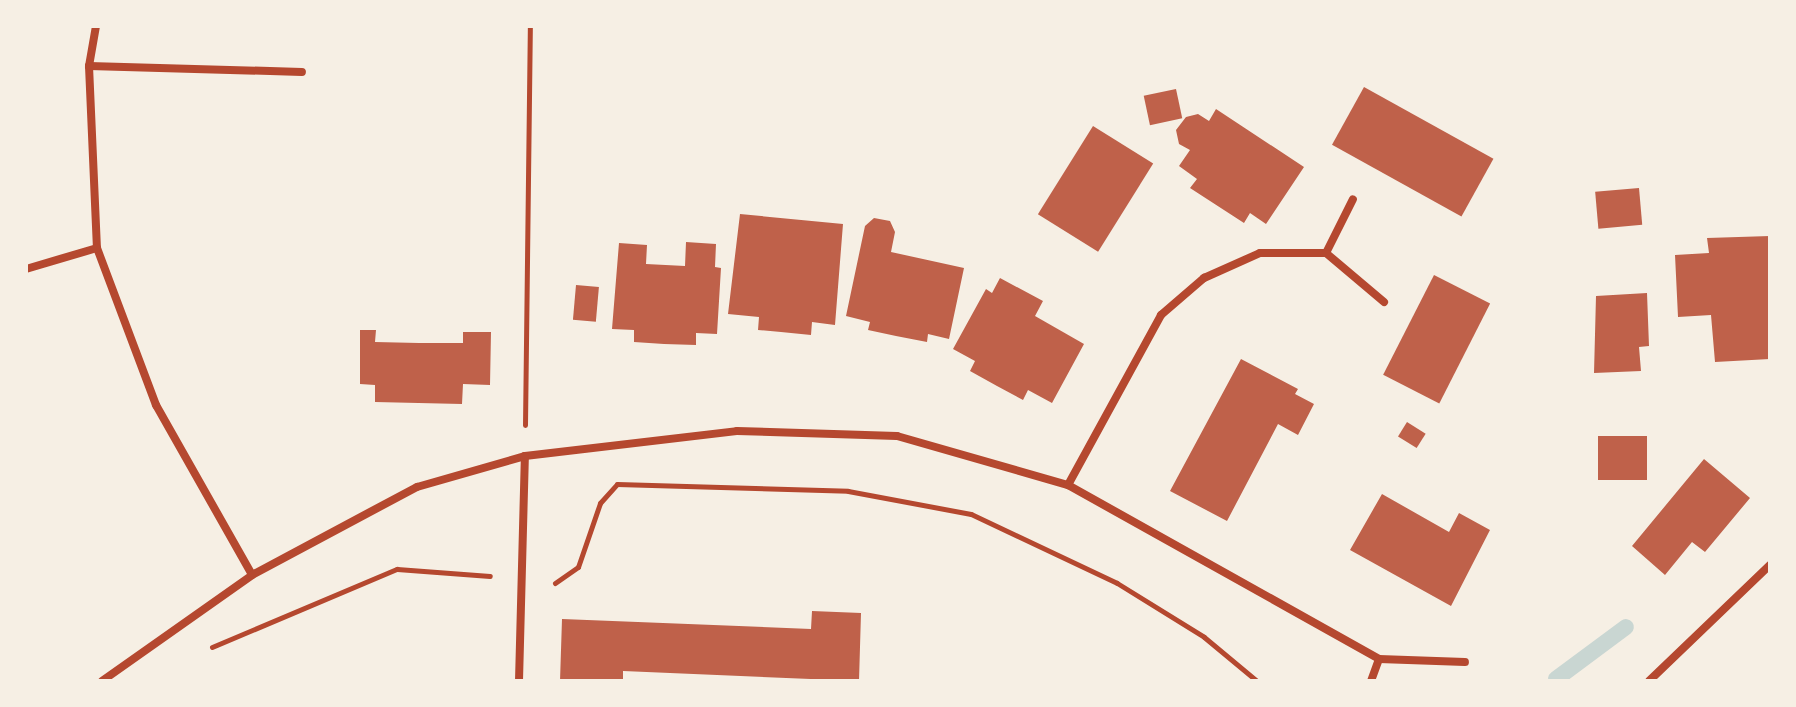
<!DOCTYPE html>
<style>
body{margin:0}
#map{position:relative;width:1796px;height:707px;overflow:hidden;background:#f6efe4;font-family:Ubuntu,sans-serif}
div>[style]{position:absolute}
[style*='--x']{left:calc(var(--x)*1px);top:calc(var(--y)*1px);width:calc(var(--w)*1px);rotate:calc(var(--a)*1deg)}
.stream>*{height:16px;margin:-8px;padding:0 8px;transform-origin:8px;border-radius:8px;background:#c9d6d2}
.building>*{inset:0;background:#bf614a;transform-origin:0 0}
.path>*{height:5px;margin:-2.5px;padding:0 2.5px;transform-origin:2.5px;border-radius:2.5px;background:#b5482f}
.minor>*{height:8px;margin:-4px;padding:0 4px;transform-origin:4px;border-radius:4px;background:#b5482f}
span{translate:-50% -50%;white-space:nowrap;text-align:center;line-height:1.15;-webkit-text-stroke:8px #f6efe4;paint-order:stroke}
.frame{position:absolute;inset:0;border:28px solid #f6efe4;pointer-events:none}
</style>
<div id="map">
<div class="stream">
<i style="--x:1556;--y:679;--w:87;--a:-36.6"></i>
</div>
<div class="building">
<i style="left:1364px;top:87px;width:148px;height:66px;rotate:29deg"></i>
<i style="left:1176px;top:89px;width:30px;height:33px;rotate:78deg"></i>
<i style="clip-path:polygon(1216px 109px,1304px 167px,1266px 224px,1250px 213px,1244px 223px,1190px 188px,1197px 179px,1179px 166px,1190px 150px,1179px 144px,1176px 130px,1186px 117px,1198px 114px,1209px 121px)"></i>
<i style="left:1093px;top:126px;width:71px;height:104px;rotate:32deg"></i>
<i style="left:1639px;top:188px;width:37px;height:44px;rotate:85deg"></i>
<i style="clip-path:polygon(740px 214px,843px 224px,835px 325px,812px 322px,811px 335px,781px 332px,758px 330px,759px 317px,728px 314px)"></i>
<i style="clip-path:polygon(874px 218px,890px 221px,895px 232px,891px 252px,964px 268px,949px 339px,928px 334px,927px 342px,896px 336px,868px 330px,870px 322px,846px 316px,865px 226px)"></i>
<i style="clip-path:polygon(1770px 236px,1770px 359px,1715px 362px,1711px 315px,1678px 317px,1675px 255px,1709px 253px,1707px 238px)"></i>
<i style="clip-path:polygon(686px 242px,716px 244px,715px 267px,721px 268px,717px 334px,696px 333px,696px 345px,664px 344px,634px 342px,634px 330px,612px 329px,619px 243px,647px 245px,646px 264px,685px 266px)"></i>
<i style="left:1434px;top:275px;width:63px;height:112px;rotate:27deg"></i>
<i style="clip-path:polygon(1000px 278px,1043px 301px,1035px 316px,1084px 344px,1052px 403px,1028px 390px,1023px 400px,997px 386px,970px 371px,975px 361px,953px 349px,986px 289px,992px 293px)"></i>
<i style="left:576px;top:285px;width:23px;height:35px;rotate:5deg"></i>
<i style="clip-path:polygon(1647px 293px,1649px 346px,1639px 347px,1641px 371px,1594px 373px,1596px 296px)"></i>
<i style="clip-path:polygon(360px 330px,376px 330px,375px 342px,419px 343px,463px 343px,463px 332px,491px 332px,490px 385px,463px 384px,462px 404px,375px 402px,375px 385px,360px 384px)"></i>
<i style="clip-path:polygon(1241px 359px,1298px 389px,1295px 394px,1314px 404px,1298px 435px,1278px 424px,1227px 521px,1170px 491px)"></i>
<i style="left:1407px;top:422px;width:22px;height:17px;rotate:32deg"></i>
<i style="left:1647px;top:436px;width:44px;height:49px;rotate:90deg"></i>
<i style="clip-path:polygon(1704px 459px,1750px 498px,1705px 552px,1692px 542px,1665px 575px,1632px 546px)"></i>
<i style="clip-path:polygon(1382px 494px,1449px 532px,1459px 513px,1490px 530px,1451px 606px,1350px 550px)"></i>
<i style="clip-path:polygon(812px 611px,861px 613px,859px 681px,623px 671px,623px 681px,560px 681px,562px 619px,811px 629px)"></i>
</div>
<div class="path">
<i style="--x:525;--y:425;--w:399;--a:-89.3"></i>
<i style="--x:555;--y:583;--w:28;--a:-35"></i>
<i style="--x:578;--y:567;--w:68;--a:-71"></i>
<i style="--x:600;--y:503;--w:25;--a:-48"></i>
<i style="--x:617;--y:484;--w:231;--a:1.7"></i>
<i style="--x:848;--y:491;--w:125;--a:10.6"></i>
<i style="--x:971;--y:514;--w:161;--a:25.3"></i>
<i style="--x:1117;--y:583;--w:102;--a:31.8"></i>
<i style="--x:1204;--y:637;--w:69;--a:39.7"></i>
<i style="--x:212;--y:647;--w:201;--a:-22.9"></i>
<i style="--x:397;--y:569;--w:93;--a:4.3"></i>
</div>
<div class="minor">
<i style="--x:96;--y:26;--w:41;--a:99.9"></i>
<i style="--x:89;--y:66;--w:182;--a:87.5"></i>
<i style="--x:97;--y:248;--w:168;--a:69.4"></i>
<i style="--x:156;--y:405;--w:195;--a:60.5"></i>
<i style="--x:89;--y:66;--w:213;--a:1.6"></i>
<i style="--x:1326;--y:253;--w:60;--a:-63.4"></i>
<i style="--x:26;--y:269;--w:74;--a:-16.5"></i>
<i style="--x:1068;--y:485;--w:194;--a:-61.3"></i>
<i style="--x:1161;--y:315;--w:57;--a:-40.7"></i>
<i style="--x:1204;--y:278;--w:61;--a:-24.1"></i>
<i style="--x:1260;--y:253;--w:66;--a:0"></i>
<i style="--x:1326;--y:253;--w:76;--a:40.2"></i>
<i style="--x:102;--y:681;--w:184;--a:-35.2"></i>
<i style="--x:252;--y:575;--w:187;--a:-28.1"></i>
<i style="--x:417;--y:487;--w:112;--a:-16"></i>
<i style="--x:525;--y:456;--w:213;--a:-6.7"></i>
<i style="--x:737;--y:431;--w:160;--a:1.8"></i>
<i style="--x:897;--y:436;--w:178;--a:16"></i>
<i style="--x:1068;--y:485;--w:356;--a:29.2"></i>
<i style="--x:1379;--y:659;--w:86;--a:2"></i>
<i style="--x:519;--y:681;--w:225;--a:-88.5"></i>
<i style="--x:1371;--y:681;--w:23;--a:-70"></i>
<i style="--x:1649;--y:681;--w:168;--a:-43.8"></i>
</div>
<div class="frame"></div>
</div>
